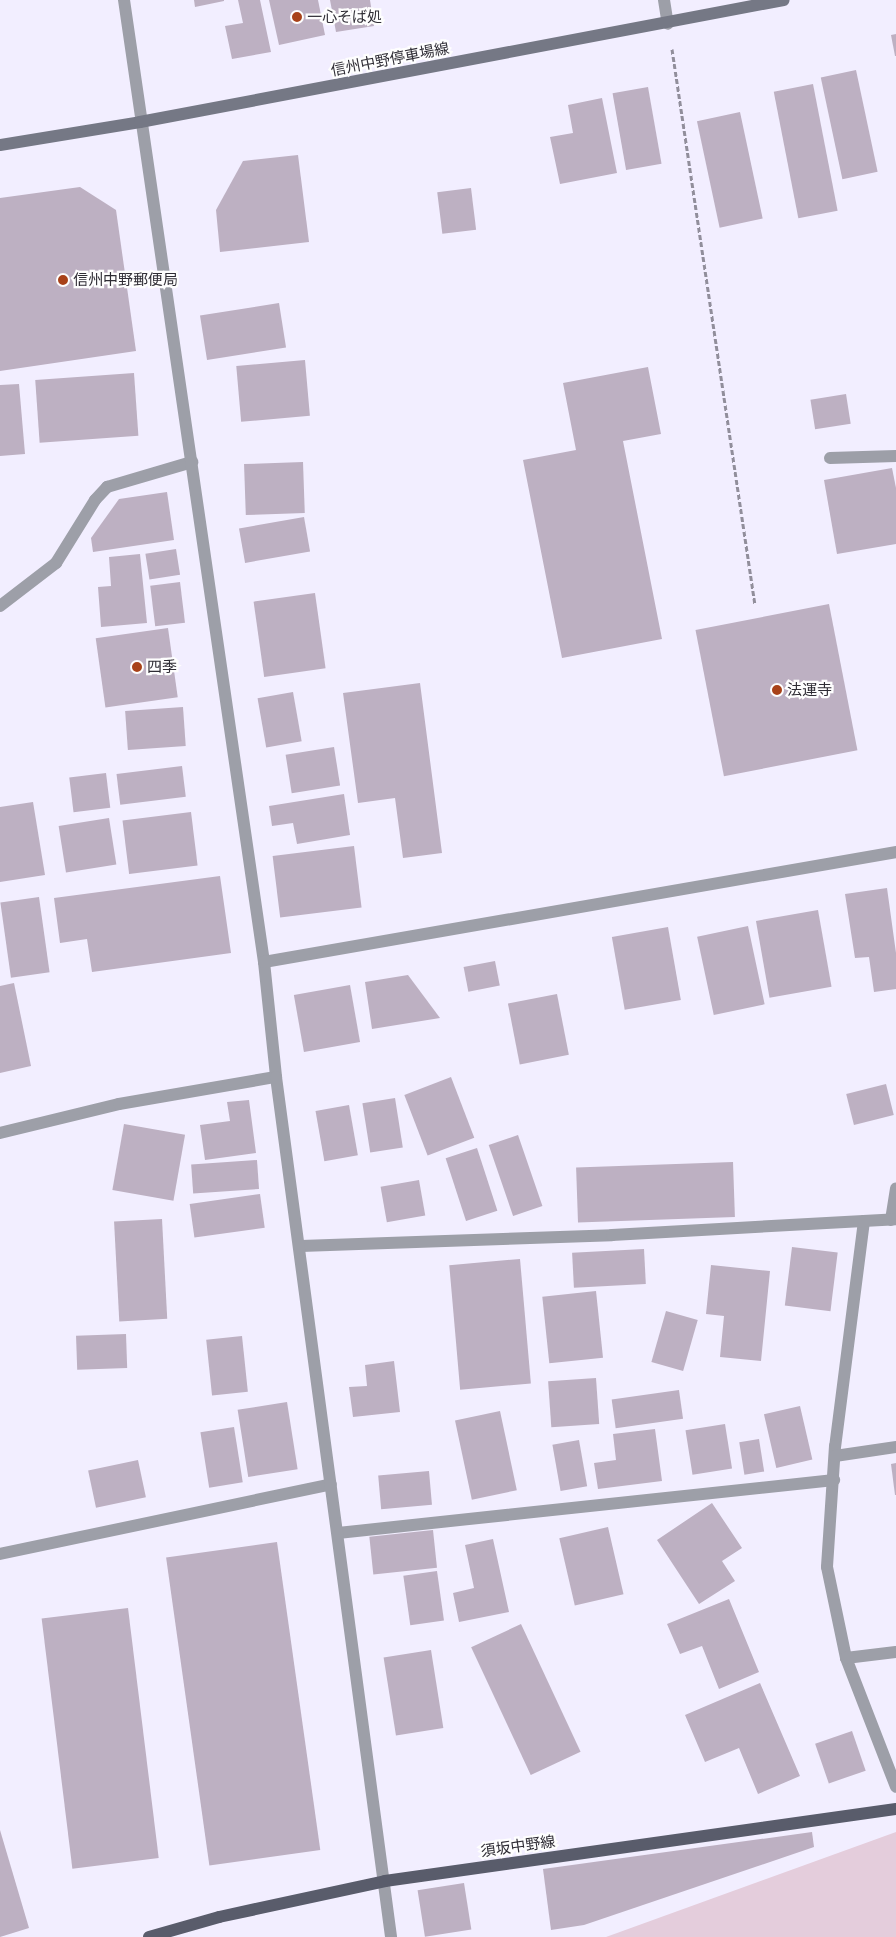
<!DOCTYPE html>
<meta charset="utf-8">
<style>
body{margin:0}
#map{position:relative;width:896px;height:1937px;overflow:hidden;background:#f2eeff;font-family:"IBM Plex Sans","Noto Sans JP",sans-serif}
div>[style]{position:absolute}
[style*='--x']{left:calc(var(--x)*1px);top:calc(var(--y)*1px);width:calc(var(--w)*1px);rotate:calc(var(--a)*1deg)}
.green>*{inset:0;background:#e4cddc}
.building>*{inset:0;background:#bdb0c2;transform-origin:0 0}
.path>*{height:3px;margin-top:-1.5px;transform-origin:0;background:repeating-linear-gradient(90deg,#918e9b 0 5px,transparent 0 7.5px)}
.service>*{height:12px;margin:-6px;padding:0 6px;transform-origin:6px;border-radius:6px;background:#9d9fa8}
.minor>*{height:12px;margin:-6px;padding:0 6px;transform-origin:6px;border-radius:6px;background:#9d9fa8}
.tertiary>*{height:12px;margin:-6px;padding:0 6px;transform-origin:6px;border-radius:6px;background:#9d9fa8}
.secondary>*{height:12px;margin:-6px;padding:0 6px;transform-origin:6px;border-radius:6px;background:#757885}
.primary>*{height:12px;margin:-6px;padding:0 6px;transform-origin:6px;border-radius:6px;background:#595c6b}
.dots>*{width:14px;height:14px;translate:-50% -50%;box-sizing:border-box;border:2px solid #fefefe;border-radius:50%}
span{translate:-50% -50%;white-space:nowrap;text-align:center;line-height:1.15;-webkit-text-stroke:4.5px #fefefe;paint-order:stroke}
.poi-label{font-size:15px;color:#2f2d35}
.left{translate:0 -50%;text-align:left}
.street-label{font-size:15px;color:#2f2d35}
</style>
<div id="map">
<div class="green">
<i style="clip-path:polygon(896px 1832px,896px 1937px,606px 1937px)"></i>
</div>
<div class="building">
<i style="clip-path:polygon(194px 0,224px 0,224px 1px,195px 7px)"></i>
<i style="clip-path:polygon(238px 0,260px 0,271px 52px,232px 59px,225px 26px,243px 23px)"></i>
<i style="clip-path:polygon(269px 0,318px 0,325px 35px,279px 45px)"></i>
<i style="clip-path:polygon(330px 0,370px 0,374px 26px,336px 32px)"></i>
<i style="clip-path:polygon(896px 34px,896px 56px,895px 56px,891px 35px)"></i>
<i style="left:856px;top:70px;width:104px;height:36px;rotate:78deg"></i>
<i style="left:813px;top:84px;width:129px;height:40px;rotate:79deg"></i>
<i style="left:648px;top:87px;width:78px;height:36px;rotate:80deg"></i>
<i style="clip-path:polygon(602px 98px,617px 173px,560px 184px,550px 137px,573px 133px,568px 105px)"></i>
<i style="left:740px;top:112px;width:109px;height:44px;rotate:78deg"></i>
<i style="clip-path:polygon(298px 155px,309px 242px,220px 252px,216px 210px,243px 161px)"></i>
<i style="clip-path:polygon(80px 187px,116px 210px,136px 351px,0 371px,0 198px)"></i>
<i style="left:471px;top:188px;width:42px;height:34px;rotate:83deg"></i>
<i style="left:279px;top:303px;width:45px;height:80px;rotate:81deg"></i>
<i style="left:305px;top:360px;width:56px;height:69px;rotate:85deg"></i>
<i style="clip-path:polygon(648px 367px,661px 434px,623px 441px,662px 639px,562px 658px,523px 460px,576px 450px,563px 383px)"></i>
<i style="left:134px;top:373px;width:63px;height:99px;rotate:86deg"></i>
<i style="clip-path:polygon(19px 384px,25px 454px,0 456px,0 385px)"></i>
<i style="left:846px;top:394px;width:30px;height:36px;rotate:81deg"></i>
<i style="left:303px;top:462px;width:51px;height:59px;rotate:88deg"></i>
<i style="clip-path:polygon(892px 468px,896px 488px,896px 544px,837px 554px,824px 480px)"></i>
<i style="clip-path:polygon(167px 492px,174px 540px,93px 552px,91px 538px,119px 499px)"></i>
<i style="left:304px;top:517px;width:35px;height:66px;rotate:80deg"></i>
<i style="left:176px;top:549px;width:26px;height:31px;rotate:81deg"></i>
<i style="clip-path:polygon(140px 554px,147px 623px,101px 627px,98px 587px,111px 586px,109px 557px)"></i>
<i style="left:180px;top:582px;width:41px;height:30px;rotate:83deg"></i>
<i style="left:315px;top:593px;width:76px;height:62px;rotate:82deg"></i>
<i style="left:829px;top:604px;width:149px;height:136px;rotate:79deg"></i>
<i style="left:168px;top:628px;width:70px;height:73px;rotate:82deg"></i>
<i style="clip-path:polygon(420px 683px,442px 853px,403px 858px,395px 798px,358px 803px,343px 693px)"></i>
<i style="left:293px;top:692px;width:50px;height:36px;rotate:80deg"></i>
<i style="left:183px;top:707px;width:39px;height:58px;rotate:86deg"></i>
<i style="left:334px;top:747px;width:39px;height:49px;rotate:81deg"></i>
<i style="left:182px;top:766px;width:31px;height:66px;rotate:83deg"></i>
<i style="left:106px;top:773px;width:35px;height:37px;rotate:83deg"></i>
<i style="clip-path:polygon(344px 794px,350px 835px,297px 844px,293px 823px,272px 826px,269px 806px)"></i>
<i style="clip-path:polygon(33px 802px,45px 875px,0 882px,0 807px)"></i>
<i style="left:191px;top:812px;width:54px;height:69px;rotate:83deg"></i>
<i style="left:109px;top:818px;width:47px;height:51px;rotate:81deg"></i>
<i style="left:354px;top:846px;width:62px;height:82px;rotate:83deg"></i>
<i style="clip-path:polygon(220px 876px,231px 953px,92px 972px,87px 939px,60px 943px,54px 898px)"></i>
<i style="clip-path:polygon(887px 888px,896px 953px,896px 989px,874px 992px,869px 957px,855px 958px,845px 894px)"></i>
<i style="left:39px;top:897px;width:76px;height:39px;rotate:82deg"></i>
<i style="left:818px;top:910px;width:78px;height:63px;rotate:80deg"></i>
<i style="left:748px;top:926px;width:80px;height:52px;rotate:78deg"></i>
<i style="left:668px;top:927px;width:74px;height:57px;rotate:80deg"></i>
<i style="left:495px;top:961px;width:25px;height:32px;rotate:79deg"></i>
<i style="clip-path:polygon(408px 975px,440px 1018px,372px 1029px,365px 982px)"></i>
<i style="clip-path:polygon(14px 983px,31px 1066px,0 1073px,0 986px)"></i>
<i style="left:350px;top:985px;width:58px;height:57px;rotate:80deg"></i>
<i style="left:557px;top:994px;width:62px;height:50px;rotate:79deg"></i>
<i style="left:451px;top:1077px;width:65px;height:50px;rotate:69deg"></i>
<i style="left:886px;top:1084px;width:32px;height:41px;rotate:76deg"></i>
<i style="left:395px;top:1098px;width:50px;height:33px;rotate:81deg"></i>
<i style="clip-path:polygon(249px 1100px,256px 1153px,205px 1160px,200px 1125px,230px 1121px,227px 1102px)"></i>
<i style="left:349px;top:1105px;width:51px;height:34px;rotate:80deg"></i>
<i style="left:124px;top:1124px;width:62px;height:67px;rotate:10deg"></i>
<i style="left:518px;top:1135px;width:75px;height:31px;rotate:71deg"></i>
<i style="left:477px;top:1148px;width:66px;height:33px;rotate:72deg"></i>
<i style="left:257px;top:1160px;width:29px;height:66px;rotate:86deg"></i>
<i style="left:733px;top:1162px;width:55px;height:157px;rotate:88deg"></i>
<i style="left:419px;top:1180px;width:36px;height:39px;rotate:80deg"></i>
<i style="left:260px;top:1194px;width:34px;height:71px;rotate:82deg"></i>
<i style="left:162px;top:1219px;width:100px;height:48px;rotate:87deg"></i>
<i style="left:792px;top:1247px;width:46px;height:59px;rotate:7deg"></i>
<i style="left:644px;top:1249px;width:35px;height:72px;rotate:87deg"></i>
<i style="left:520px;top:1259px;width:125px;height:71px;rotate:85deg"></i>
<i style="clip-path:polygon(711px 1265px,770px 1271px,761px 1361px,720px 1357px,724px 1316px,706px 1314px)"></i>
<i style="left:596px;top:1291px;width:67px;height:54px;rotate:84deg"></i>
<i style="left:666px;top:1311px;width:33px;height:53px;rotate:16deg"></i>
<i style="left:126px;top:1334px;width:34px;height:50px;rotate:88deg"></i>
<i style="left:242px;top:1336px;width:56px;height:36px;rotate:84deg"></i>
<i style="clip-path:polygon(394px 1361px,400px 1412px,353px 1417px,349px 1387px,367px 1386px,365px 1365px)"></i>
<i style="left:596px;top:1378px;width:46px;height:48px;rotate:86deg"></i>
<i style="left:679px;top:1390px;width:29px;height:68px;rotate:82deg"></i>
<i style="left:287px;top:1402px;width:68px;height:50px;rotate:81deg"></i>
<i style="left:800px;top:1406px;width:55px;height:37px;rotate:77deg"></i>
<i style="left:500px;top:1411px;width:81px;height:46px;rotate:78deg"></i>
<i style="left:725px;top:1424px;width:45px;height:40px;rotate:81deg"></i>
<i style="left:234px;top:1427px;width:56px;height:34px;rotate:81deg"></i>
<i style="clip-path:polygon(655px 1429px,662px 1481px,598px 1489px,594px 1463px,616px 1460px,613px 1434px)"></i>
<i style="left:759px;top:1439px;width:33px;height:20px;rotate:81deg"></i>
<i style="left:579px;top:1440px;width:47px;height:27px;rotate:80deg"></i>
<i style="left:138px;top:1460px;width:38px;height:51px;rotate:78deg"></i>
<i style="clip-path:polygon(896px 1463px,896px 1495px,895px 1495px,891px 1464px)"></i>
<i style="left:429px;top:1471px;width:34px;height:51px;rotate:85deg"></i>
<i style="clip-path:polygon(712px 1503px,742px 1548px,722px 1561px,735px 1581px,699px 1604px,657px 1540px)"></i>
<i style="left:608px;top:1527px;width:69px;height:50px;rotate:77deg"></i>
<i style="left:433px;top:1530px;width:38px;height:64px;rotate:84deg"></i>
<i style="clip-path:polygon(493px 1539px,509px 1612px,459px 1622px,453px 1593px,474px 1588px,465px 1545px)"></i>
<i style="left:277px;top:1542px;width:311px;height:112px;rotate:82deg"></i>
<i style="left:437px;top:1571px;width:50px;height:34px;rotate:82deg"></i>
<i style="clip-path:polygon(729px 1599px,759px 1672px,719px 1689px,702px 1646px,680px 1654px,667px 1624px)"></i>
<i style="left:128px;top:1608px;width:252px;height:87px;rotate:83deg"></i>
<i style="left:521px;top:1624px;width:141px;height:55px;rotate:65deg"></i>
<i style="left:431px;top:1650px;width:79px;height:48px;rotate:81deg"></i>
<i style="clip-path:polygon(760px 1683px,800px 1776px,758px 1794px,739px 1748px,705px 1762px,685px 1715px)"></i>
<i style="left:852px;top:1731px;width:42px;height:39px;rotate:71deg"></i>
<i style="clip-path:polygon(0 1830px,29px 1928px,0 1937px)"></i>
<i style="clip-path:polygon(812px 1832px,814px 1847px,584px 1925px,551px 1930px,543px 1869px)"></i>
<i style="left:464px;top:1883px;width:47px;height:47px;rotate:81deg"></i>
</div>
<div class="path">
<i style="--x:672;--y:49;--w:562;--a:81.51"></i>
</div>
<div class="service">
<i style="--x:0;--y:606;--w:71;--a:-37.5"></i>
<i style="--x:56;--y:563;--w:74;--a:-58.2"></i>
<i style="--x:95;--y:500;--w:18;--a:-47"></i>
<i style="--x:107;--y:487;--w:89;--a:-16.4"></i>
</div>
<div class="minor">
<i style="--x:664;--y:0;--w:24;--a:81"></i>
<i style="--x:830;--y:458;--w:66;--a:-1.7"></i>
<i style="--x:0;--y:1133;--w:122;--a:-13.7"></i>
<i style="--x:119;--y:1104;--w:159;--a:-9.8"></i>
<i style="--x:891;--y:1220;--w:32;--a:-81"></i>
<i style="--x:864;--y:1221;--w:227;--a:97.3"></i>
<i style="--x:835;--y:1446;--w:121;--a:93.8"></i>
<i style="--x:827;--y:1567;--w:93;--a:78.2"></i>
<i style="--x:846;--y:1658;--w:138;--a:68.8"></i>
<i style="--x:301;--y:1246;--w:311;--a:-2"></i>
<i style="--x:612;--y:1235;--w:284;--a:-3.2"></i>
<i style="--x:835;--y:1456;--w:62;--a:-8.4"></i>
<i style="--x:338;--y:1533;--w:499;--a:-6.1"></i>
<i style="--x:0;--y:1554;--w:338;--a:-11.9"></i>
<i style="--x:846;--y:1658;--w:50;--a:-6.8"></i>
</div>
<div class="tertiary">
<i style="--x:124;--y:0;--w:972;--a:81.72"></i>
<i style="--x:264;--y:962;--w:116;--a:84"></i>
<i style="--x:276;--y:1077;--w:868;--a:82.38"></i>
<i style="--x:264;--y:962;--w:642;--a:-9.87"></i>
</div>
<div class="secondary">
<i style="--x:0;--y:145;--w:142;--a:-9.3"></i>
<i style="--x:140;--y:122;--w:655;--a:-10.73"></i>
</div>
<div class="primary">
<i style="--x:149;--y:1937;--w:73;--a:-15.9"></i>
<i style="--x:219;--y:1917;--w:170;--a:-12.2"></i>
<i style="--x:385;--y:1881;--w:516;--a:-8.02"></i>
</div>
<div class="dots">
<i style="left:297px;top:17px;background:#a84219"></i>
<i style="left:63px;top:280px;background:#a84219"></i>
<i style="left:137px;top:667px;background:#a84219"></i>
<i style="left:777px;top:690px;background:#a84219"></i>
</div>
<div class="poi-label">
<span class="left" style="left:307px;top:17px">一心そば処</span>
<span class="left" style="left:73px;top:280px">信州中野郵便局</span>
<span class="left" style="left:147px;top:667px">四季</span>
<span class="left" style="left:787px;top:690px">法運寺</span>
</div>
<div class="street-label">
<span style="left:390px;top:59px;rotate:-11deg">信州中野停車場線</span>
<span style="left:518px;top:1846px;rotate:-8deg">須坂中野線</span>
</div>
</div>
